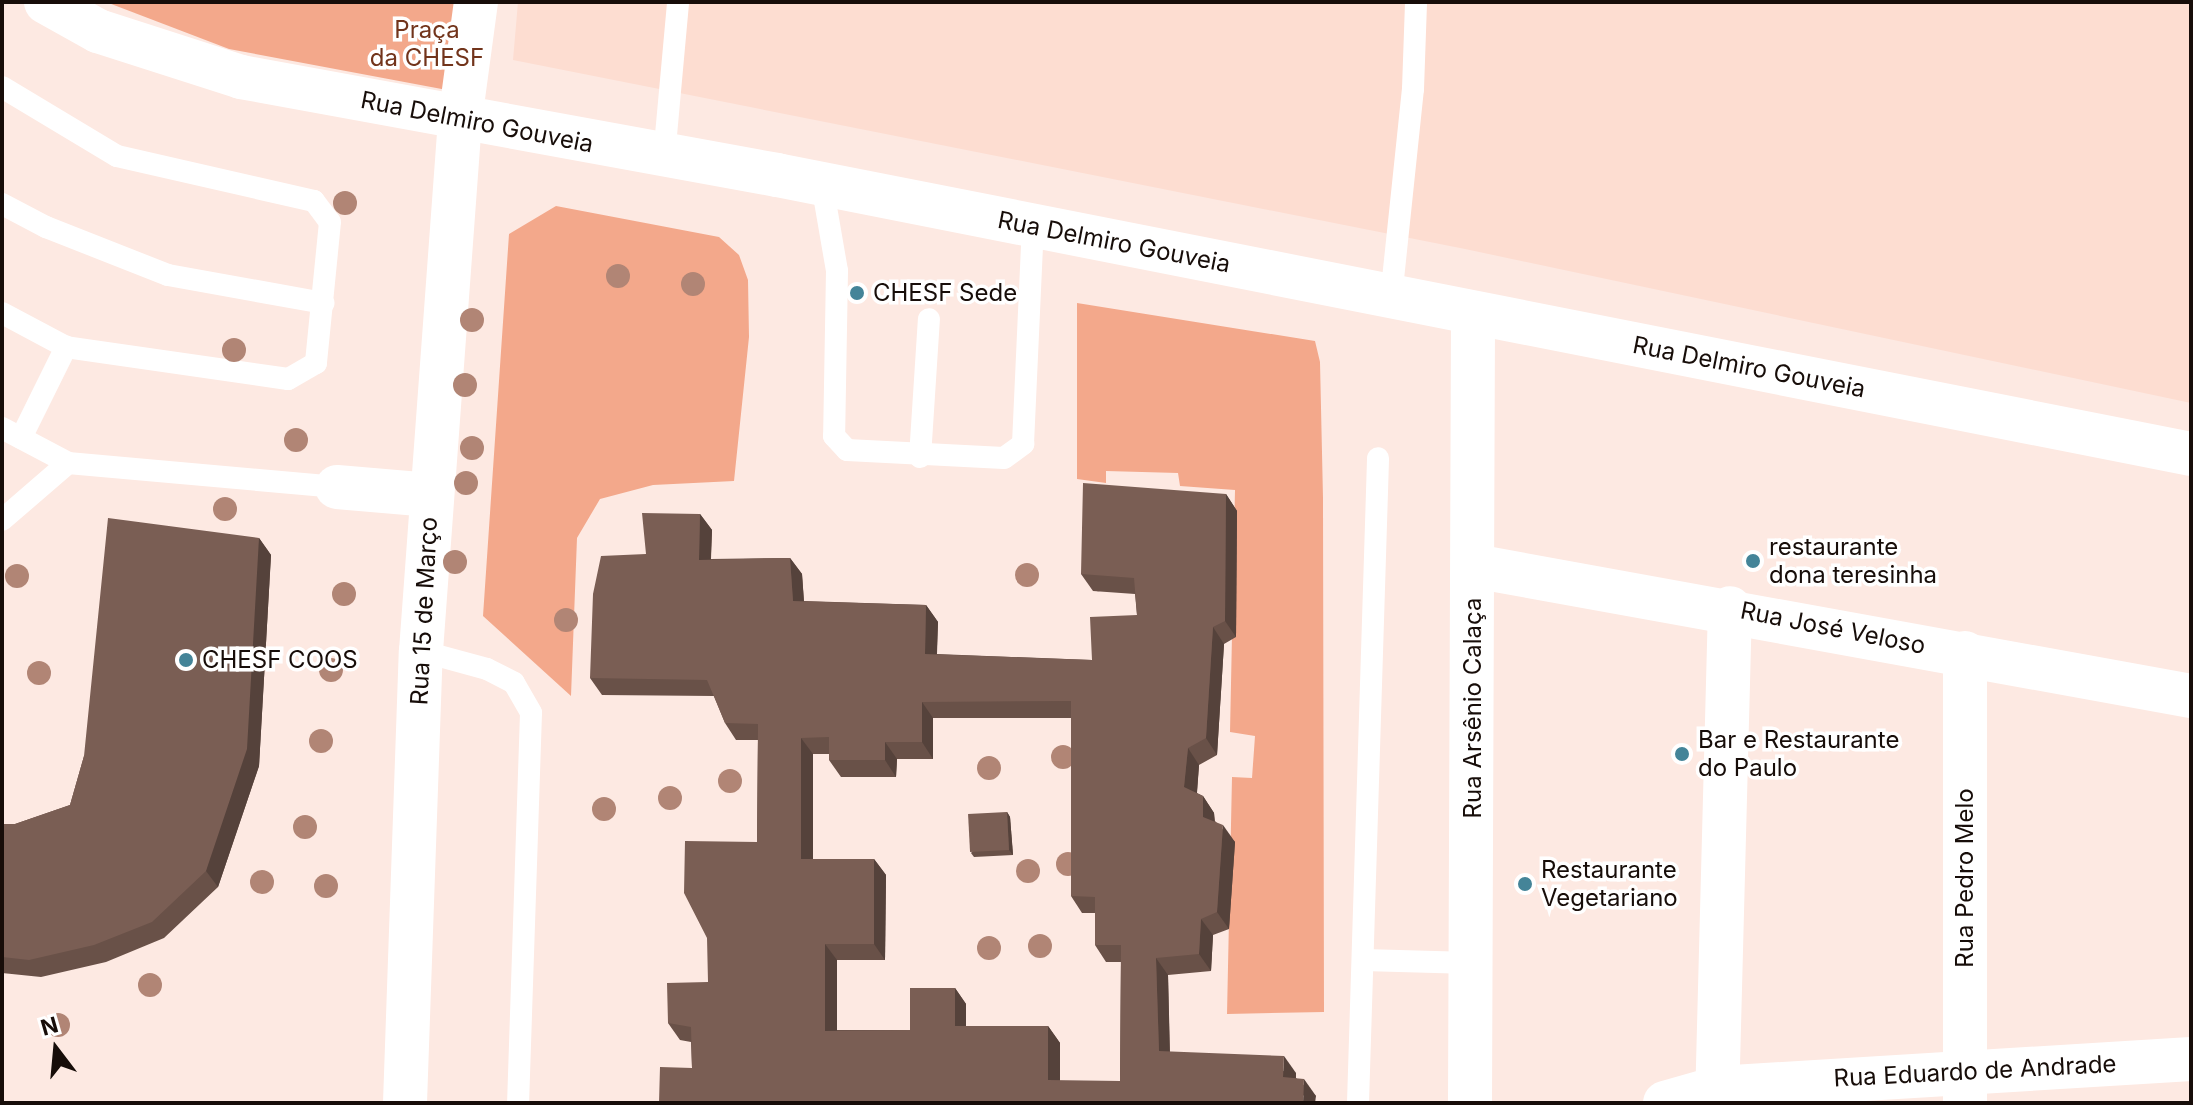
<!DOCTYPE html>
<meta charset="utf-8">
<style>
body{margin:0}
#map{position:relative;width:2193px;height:1105px;overflow:hidden;background:#fde9e2;font-family:Inter,sans-serif}
div>[style]{position:absolute}
[style*='--x']{left:calc(var(--x)*1px);top:calc(var(--y)*1px);width:calc(var(--w)*1px);rotate:calc(var(--a)*1deg)}
.built>*{inset:0;background:#fdddd1}
.green>*{inset:0;background:#f3a88b}
.lane>*{height:22px;margin:-11px;padding:0 11px;transform-origin:11px;border-radius:11px;background:#fff}
.street>*{height:44px;margin:-22px;padding:0 22px;transform-origin:22px;border-radius:22px;background:#fff}
.secondary>*{height:44px;margin:-22px;padding:0 22px;transform-origin:22px;border-radius:22px;background:#fff}
.trees>*{width:24px;height:24px;margin:-12px;border-radius:50%;background:#b18575}
.wall>*{inset:0;background:#695148}
.shaded-wall>*{inset:0;background:#55423b}
.building>*{inset:0;background:#7a5e54;transform-origin:0 0}
.dots>*{width:22px;height:22px;translate:-50% -50%;box-sizing:border-box;border:4px solid #fff;border-radius:50%}
span{translate:-50% -50%;white-space:nowrap;text-align:center;line-height:1.15;-webkit-text-stroke:7px #fff;paint-order:stroke}
.park-label{font-size:24px;color:#72341b}
.street-label{font-size:24px;color:#170d09}
.poi-label{font-size:24px;color:#170d09}
.left{translate:0 -50%;text-align:left}
.frame{position:absolute;inset:0;border:4px solid #170d09;pointer-events:none}
.north{position:absolute;left:16px;top:1009px;width:80px;height:80px;-webkit-text-stroke:6px #fff;paint-order:stroke;rotate:344deg;font-size:22px;font-weight:700;line-height:32px;text-align:center;color:#170d09}
.north::after{content:'';display:block;margin:auto;width:28px;height:36px;background:#170d09;clip-path:polygon(50% 0,100% 100%,50% 72%,0 100%)}
</style>
<div id="map">
<div class="built">
<i style="clip-path:polygon(518px 2px,2191px 2px,2191px 403px,1465px 249px,513px 60px)"></i>
</div>
<div class="green">
<i style="clip-path:polygon(106px 2px,476px 2px,447px 90px,229px 49px)"></i>
<i style="clip-path:polygon(556px 206px,719px 237px,739px 255px,748px 280px,749px 337px,734px 481px,653px 485px,600px 499px,577px 538px,571px 696px,483px 616px,509px 234px)"></i>
<i style="clip-path:polygon(1077px 303px,1315px 341px,1320px 362px,1323px 498px,1324px 1012px,1227px 1014px,1232px 777px,1252px 778px,1255px 736px,1230px 732px,1235px 490px,1180px 486px,1178px 473px,1106px 471px,1106px 483px,1077px 479px)"></i>
</div>
<div class="lane">
<i style="--x:2;--y:87;--w:134;--a:31"></i>
<i style="--x:117;--y:156;--w:202;--a:12.9"></i>
<i style="--x:314;--y:201;--w:26;--a:53"></i>
<i style="--x:330;--y:222;--w:142;--a:95.7"></i>
<i style="--x:316;--y:363;--w:32;--a:150"></i>
<i style="--x:288;--y:379;--w:224;--a:-171.8"></i>
<i style="--x:66;--y:347;--w:72;--a:-152"></i>
<i style="--x:664;--y:157;--w:156;--a:-84.8"></i>
<i style="--x:822;--y:184;--w:88;--a:80.2"></i>
<i style="--x:837;--y:271;--w:165;--a:91"></i>
<i style="--x:834;--y:436;--w:19;--a:47"></i>
<i style="--x:847;--y:450;--w:157;--a:2.9"></i>
<i style="--x:1004;--y:458;--w:24;--a:-36"></i>
<i style="--x:1023;--y:444;--w:218;--a:-87.4"></i>
<i style="--x:2;--y:204;--w:50;--a:27.6"></i>
<i style="--x:46;--y:227;--w:131;--a:21.5"></i>
<i style="--x:168;--y:275;--w:158;--a:10.2"></i>
<i style="--x:1391;--y:298;--w:210;--a:-84"></i>
<i style="--x:1413;--y:89;--w:87;--a:-88"></i>
<i style="--x:2;--y:428;--w:75;--a:27.9"></i>
<i style="--x:21;--y:438;--w:102;--a:-63.7"></i>
<i style="--x:920;--y:457;--w:138;--a:-86.3"></i>
<i style="--x:2;--y:520;--w:87;--a:-40.8"></i>
<i style="--x:68;--y:463;--w:270;--a:5.1"></i>
<i style="--x:421;--y:651;--w:68;--a:15.3"></i>
<i style="--x:487;--y:669;--w:30;--a:27"></i>
<i style="--x:514;--y:683;--w:34;--a:60"></i>
<i style="--x:531;--y:713;--w:390;--a:91.9"></i>
<i style="--x:1363;--y:960;--w:108;--a:1.6"></i>
<i style="--x:1358;--y:1103;--w:645;--a:-88.22"></i>
</div>
<div class="street">
<i style="--x:337;--y:487;--w:94;--a:4.9"></i>
<i style="--x:1474;--y:566;--w:729;--a:10.28"></i>
<i style="--x:405;--y:1103;--w:452;--a:-88"></i>
<i style="--x:421;--y:651;--w:532;--a:-85.8"></i>
<i style="--x:1470;--y:1103;--w:790;--a:-89.78"></i>
<i style="--x:1665;--y:1103;--w:54;--a:-16.1"></i>
<i style="--x:1717;--y:1088;--w:475;--a:-3.5"></i>
<i style="--x:1717;--y:1103;--w:495;--a:-88.5"></i>
<i style="--x:1965;--y:1103;--w:450;--a:-90"></i>
</div>
<div class="secondary">
<i style="--x:46;--y:2;--w:60;--a:29.1"></i>
<i style="--x:98;--y:31;--w:150;--a:17.8"></i>
<i style="--x:241;--y:77;--w:545;--a:10.36"></i>
<i style="--x:777;--y:175;--w:1441;--a:11.16"></i>
<i style="--x:460;--y:120;--w:119;--a:-82.3"></i>
</div>
<div class="trees">
<i style="left:345px;top:203px"></i>
<i style="left:618px;top:276px"></i>
<i style="left:693px;top:284px"></i>
<i style="left:472px;top:320px"></i>
<i style="left:234px;top:350px"></i>
<i style="left:465px;top:385px"></i>
<i style="left:296px;top:440px"></i>
<i style="left:472px;top:448px"></i>
<i style="left:466px;top:483px"></i>
<i style="left:225px;top:509px"></i>
<i style="left:455px;top:562px"></i>
<i style="left:1027px;top:575px"></i>
<i style="left:17px;top:576px"></i>
<i style="left:344px;top:594px"></i>
<i style="left:566px;top:620px"></i>
<i style="left:331px;top:670px"></i>
<i style="left:39px;top:673px"></i>
<i style="left:321px;top:741px"></i>
<i style="left:1063px;top:757px"></i>
<i style="left:989px;top:768px"></i>
<i style="left:730px;top:781px"></i>
<i style="left:670px;top:798px"></i>
<i style="left:604px;top:809px"></i>
<i style="left:305px;top:827px"></i>
<i style="left:1068px;top:864px"></i>
<i style="left:1028px;top:871px"></i>
<i style="left:262px;top:882px"></i>
<i style="left:326px;top:886px"></i>
<i style="left:1040px;top:946px"></i>
<i style="left:989px;top:948px"></i>
<i style="left:150px;top:985px"></i>
<i style="left:58px;top:1025px"></i>
</div>
<div class="wall">
<i style="clip-path:polygon(evenodd,1226px 494px,1237px 511px,1236px 637px,1224px 644px,1217px 755px,1199px 765px,1197px 793px,1203px 796px,1214px 813px,1215px 821px,1235px 842px,1229px 929px,1213px 935px,1211px 971px,1168px 975px,1170px 1052px,1296px 1073px,1296px 1078px,1316px 1096px,692px 1068px,691px 1042px,680px 1040px,668px 1023px,708px 982px,757px 842px,758px 740px,736px 740px,725px 723px,714px 696px,602px 695px,590px 678px,646px 554px,700px 514px,712px 530px,711px 559px,790px 558px,802px 574px,804px 601px,926px 605px,938px 622px,937px 654px,1092px 660px,1137px 615px,1135px 594px,1093px 591px,1081px 574px,1226px 494px,933px 718px,1071px 718px,1071px 896px,1082px 913px,1095px 913px,1095px 945px,1106px 962px,1121px 962px,1120px 1081px,1060px 1081px,1060px 1043px,1048px 1026px,966px 1026px,966px 1004px,955px 988px,910px 1030px,837px 1030px,837px 960px,885px 960px,886px 875px,874px 859px,813px 859px,813px 754px,829px 754px,829px 760px,841px 777px,896px 777px,897px 759px,933px 759px,933px 718px)"></i>
<i style="clip-path:polygon(259px 538px,271px 555px,259px 766px,218px 887px,164px 938px,106px 962px,41px 977px,2px 973px,2px 824px,15px 824px,70px 805px,84px 756px)"></i>
<i style="clip-path:polygon(1007px 812px,1010px 817px,1013px 855px,974px 857px,971px 853px)"></i>
</div>
<div class="shaded-wall">
<i style="clip-path:polygon(1226px 494px,1237px 511px,1236px 637px,1225px 621px)"></i>
<i style="clip-path:polygon(700px 514px,712px 530px,710px 576px,699px 560px)"></i>
<i style="clip-path:polygon(259px 538px,271px 555px,259px 766px,218px 887px,206px 871px)"></i>
<i style="clip-path:polygon(790px 558px,802px 574px,805px 618px,793px 601px)"></i>
<i style="clip-path:polygon(926px 605px,938px 622px,936px 671px,925px 654px)"></i>
<i style="clip-path:polygon(1213px 627px,1224px 644px,1217px 755px,1206px 738px)"></i>
<i style="clip-path:polygon(922px 702px,933px 718px,933px 759px,922px 742px)"></i>
<i style="clip-path:polygon(801px 738px,813px 754px,813px 875px,801px 859px)"></i>
<i style="clip-path:polygon(885px 742px,897px 759px,896px 777px,885px 760px)"></i>
<i style="clip-path:polygon(1188px 748px,1199px 765px,1196px 804px,1184px 787px)"></i>
<i style="clip-path:polygon(1203px 796px,1214px 813px,1215px 833px,1203px 817px)"></i>
<i style="clip-path:polygon(1007px 812px,1010px 817px,1013px 855px,1009px 850px)"></i>
<i style="clip-path:polygon(1223px 825px,1235px 842px,1229px 929px,1217px 912px)"></i>
<i style="clip-path:polygon(874px 859px,886px 875px,885px 960px,874px 944px)"></i>
<i style="clip-path:polygon(1201px 919px,1213px 935px,1211px 971px,1199px 954px)"></i>
<i style="clip-path:polygon(825px 944px,837px 960px,837px 1047px,825px 1031px)"></i>
<i style="clip-path:polygon(1156px 958px,1168px 975px,1170px 1068px,1159px 1051px)"></i>
<i style="clip-path:polygon(955px 988px,966px 1004px,966px 1043px,955px 1026px)"></i>
<i style="clip-path:polygon(1048px 1026px,1060px 1043px,1060px 1097px,1048px 1080px)"></i>
<i style="clip-path:polygon(1284px 1056px,1296px 1073px,1295px 1094px,1283px 1077px)"></i>
<i style="clip-path:polygon(1304px 1079px,1316px 1096px,1315px 1103px,1303px 1103px)"></i>
</div>
<div class="building">
<i style="clip-path:polygon(evenodd,1083px 483px,1226px 494px,1225px 621px,1213px 627px,1206px 738px,1188px 748px,1184px 787px,1203px 796px,1203px 817px,1223px 825px,1217px 912px,1201px 919px,1199px 954px,1156px 958px,1159px 1051px,1284px 1056px,1283px 1077px,1304px 1079px,1303px 1103px,659px 1103px,660px 1067px,692px 1068px,691px 1027px,668px 1023px,667px 983px,708px 982px,707px 938px,684px 893px,685px 841px,757px 842px,758px 724px,725px 723px,707px 680px,590px 678px,593px 594px,601px 556px,646px 554px,642px 513px,700px 514px,699px 560px,790px 558px,793px 601px,926px 605px,925px 654px,1092px 660px,1090px 617px,1137px 615px,1134px 578px,1081px 574px,1083px 483px,1071px 701px,1071px 896px,1095px 897px,1095px 945px,1121px 945px,1120px 1081px,1048px 1080px,1048px 1026px,955px 1026px,955px 988px,910px 988px,910px 1030px,825px 1031px,825px 944px,874px 944px,874px 859px,801px 859px,801px 738px,829px 737px,829px 760px,885px 760px,885px 742px,922px 742px,922px 702px,1071px 701px)"></i>
<i style="clip-path:polygon(108px 518px,259px 538px,247px 749px,206px 871px,152px 922px,94px 945px,29px 960px,2px 957px,2px 824px,15px 824px,70px 805px,84px 756px)"></i>
<i style="left:1007px;top:812px;width:38px;height:39px;rotate:87deg"></i>
</div>
<div class="dots">
<i style="left:857px;top:293px;background:#448498"></i>
<i style="left:1753px;top:561px;background:#448498"></i>
<i style="left:186px;top:660px;background:#448498"></i>
<i style="left:1682px;top:754px;background:#448498"></i>
<i style="left:1525px;top:884px;background:#448498"></i>
</div>
<div class="park-label">
<span style="left:427px;top:44px">Praça<br>da CHESF</span>
</div>
<div class="street-label">
<span style="left:477px;top:122px;rotate:11deg">Rua Delmiro Gouveia</span>
<span style="left:1114px;top:242px;rotate:11deg">Rua Delmiro Gouveia</span>
<span style="left:1749px;top:367px;rotate:11deg">Rua Delmiro Gouveia</span>
<span style="left:424px;top:611px;rotate:-87deg">Rua 15 de Março</span>
<span style="left:1833px;top:628px;rotate:11deg">Rua José Veloso</span>
<span style="left:1473px;top:708px;rotate:-90deg">Rua Arsênio Calaça</span>
<span style="left:1965px;top:878px;rotate:-90deg">Rua Pedro Melo</span>
<span style="left:1975px;top:1071px;rotate:-3deg">Rua Eduardo de Andrade</span>
</div>
<div class="poi-label">
<span class="left" style="left:873px;top:293px">CHESF Sede</span>
<span class="left" style="left:1769px;top:561px">restaurante<br>dona teresinha</span>
<span class="left" style="left:202px;top:660px">CHESF COOS</span>
<span class="left" style="left:1698px;top:754px">Bar e Restaurante<br>do Paulo</span>
<span class="left" style="left:1541px;top:884px">Restaurante<br>Vegetariano</span>
</div>
<div class="frame"></div>
<div class="north">N</div>
</div>
